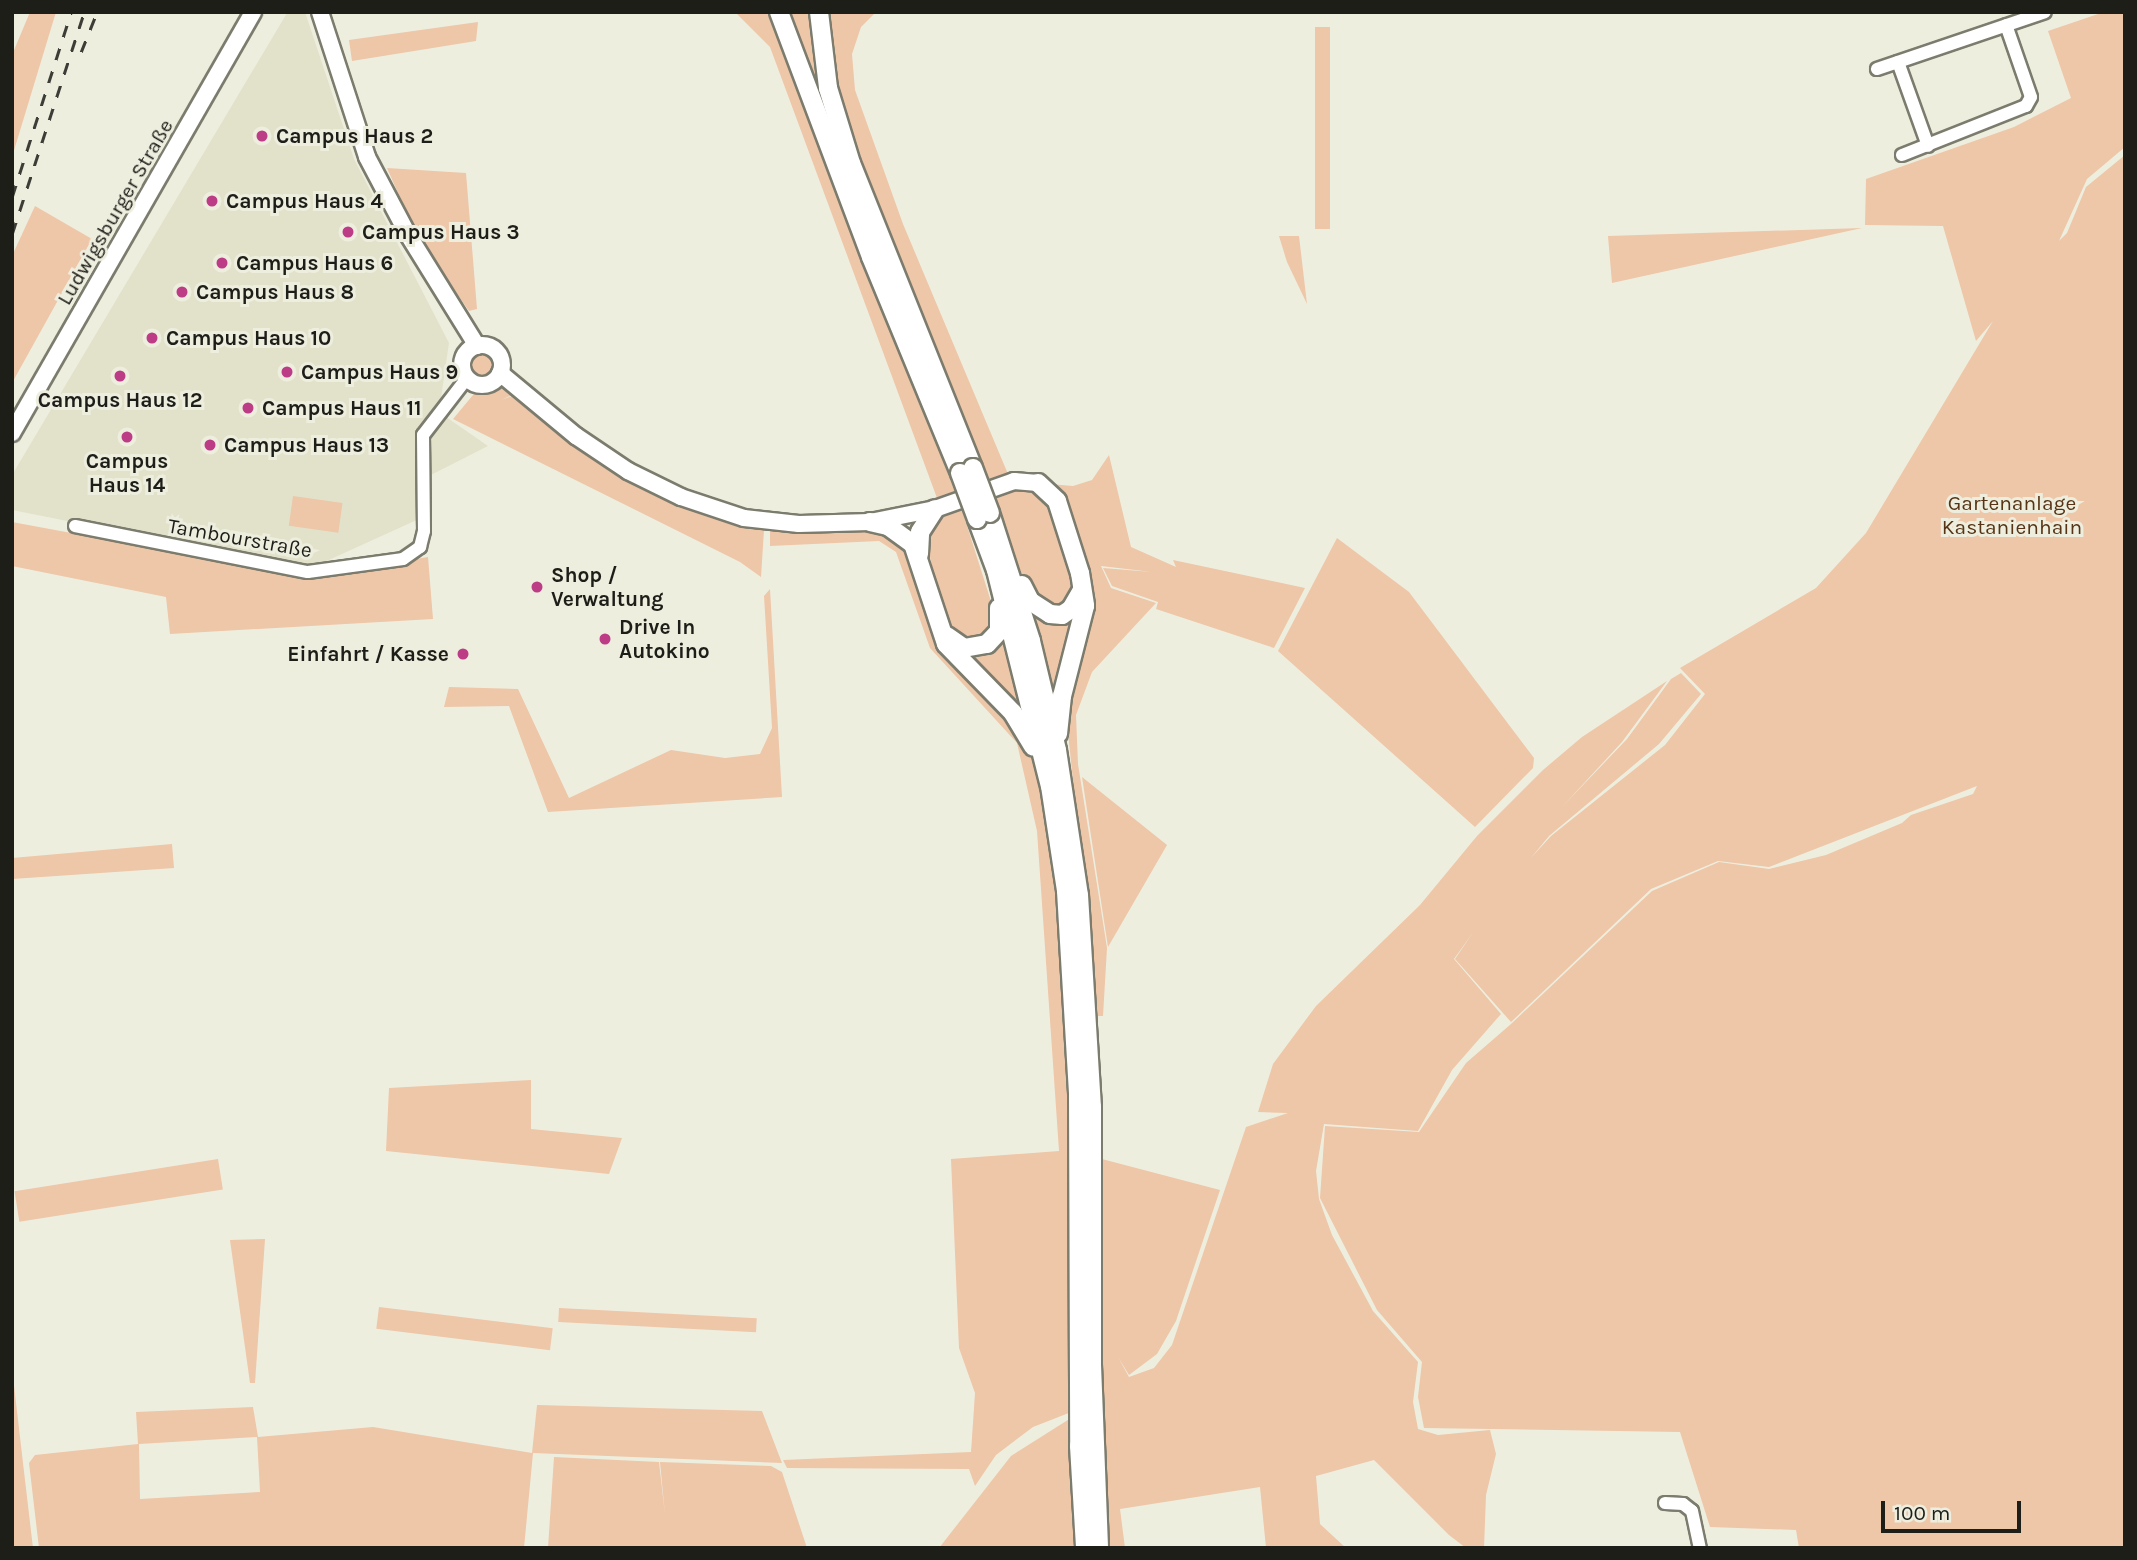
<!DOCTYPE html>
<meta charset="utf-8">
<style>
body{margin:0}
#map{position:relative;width:2137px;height:1560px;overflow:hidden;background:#eeeedf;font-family:Karla,sans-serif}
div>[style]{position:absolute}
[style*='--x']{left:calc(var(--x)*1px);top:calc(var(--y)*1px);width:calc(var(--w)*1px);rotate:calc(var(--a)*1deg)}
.built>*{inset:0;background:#e2e2cb}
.green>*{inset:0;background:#eec6a8;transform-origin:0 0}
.round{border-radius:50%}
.roads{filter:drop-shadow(2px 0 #7c7c6e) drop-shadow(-2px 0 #7c7c6e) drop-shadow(0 2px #7c7c6e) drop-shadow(0 -2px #7c7c6e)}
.minor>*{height:12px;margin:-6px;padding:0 6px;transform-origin:6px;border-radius:6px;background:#fff}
.major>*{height:16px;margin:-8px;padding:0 8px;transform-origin:8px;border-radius:8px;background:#fff}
.major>.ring{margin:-8px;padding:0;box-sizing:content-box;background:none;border:16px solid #fff;border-radius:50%}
.highway>*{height:18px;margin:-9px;padding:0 9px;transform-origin:9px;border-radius:9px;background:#fff}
.rail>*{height:2.5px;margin-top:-1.25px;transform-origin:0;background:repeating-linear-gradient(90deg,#3d3d37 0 12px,transparent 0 24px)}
.bridges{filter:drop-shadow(2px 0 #7c7c6e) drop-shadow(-2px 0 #7c7c6e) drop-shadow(0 2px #7c7c6e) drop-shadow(0 -2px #7c7c6e)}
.highway-bridge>*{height:18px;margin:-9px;padding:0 9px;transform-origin:9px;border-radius:9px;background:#fff}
.dots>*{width:19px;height:19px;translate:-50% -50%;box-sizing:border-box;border:4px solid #eeeedf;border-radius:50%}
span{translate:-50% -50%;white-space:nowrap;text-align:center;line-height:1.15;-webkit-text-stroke:6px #eeeedf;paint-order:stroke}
.poi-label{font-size:21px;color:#1e1e19;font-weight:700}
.left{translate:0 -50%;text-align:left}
.right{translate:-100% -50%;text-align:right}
.street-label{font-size:21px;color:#1e1e19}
.park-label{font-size:21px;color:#573415}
.frame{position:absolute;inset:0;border:14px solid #1e1e19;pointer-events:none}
.scale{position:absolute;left:1881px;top:1501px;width:140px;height:32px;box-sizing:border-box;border:4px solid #1e1e19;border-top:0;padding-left:9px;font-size:21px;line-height:24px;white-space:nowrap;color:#1e1e19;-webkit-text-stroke:5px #eeeedf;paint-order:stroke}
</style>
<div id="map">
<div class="built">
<i style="clip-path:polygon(305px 12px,354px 159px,449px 343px,439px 412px,488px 446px,427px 477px,430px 514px,309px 569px,12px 510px,12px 475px,287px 13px)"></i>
</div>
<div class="green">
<i style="clip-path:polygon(30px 12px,56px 12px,12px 157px,12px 55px)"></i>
<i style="clip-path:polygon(735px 12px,770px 12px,955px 492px,937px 498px,770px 47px)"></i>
<i style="clip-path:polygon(787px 12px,812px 12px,813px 57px,837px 152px)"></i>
<i style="clip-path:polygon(826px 12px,876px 12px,861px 27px,852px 54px,855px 90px,903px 224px,1008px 474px,984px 483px,867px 195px,835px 94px)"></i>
<i style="clip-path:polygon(2104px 12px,2122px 12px,2125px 20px,2125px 147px,2087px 179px,2059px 241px,2067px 233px,2086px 187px,2125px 155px,2125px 1548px,1799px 1548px,1796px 1530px,1710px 1527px,1680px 1432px,1424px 1428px,1418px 1397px,1422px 1362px,1377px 1310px,1320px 1198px,1325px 1126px,1419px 1132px,1466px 1063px,1511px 1024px,1652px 891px,1719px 862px,1769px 869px,1826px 855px,1902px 823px,1911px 815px,1973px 794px,1977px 786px,1769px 867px,1718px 861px,1651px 889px,1511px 1022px,1455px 959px,1474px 931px,1454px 959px,1501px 1014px,1452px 1070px,1418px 1131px,1324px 1124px,1316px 1171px,1319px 1199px,1332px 1235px,1373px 1311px,1418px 1362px,1413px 1402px,1418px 1429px,1438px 1435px,1490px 1430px,1496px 1454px,1486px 1495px,1484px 1548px,1466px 1548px,1449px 1535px,1374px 1460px,1316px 1476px,1320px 1524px,1346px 1548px,1266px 1548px,1260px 1487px,1120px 1509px,1125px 1548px,1099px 1548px,1098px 1158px,1220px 1190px,1176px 1321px,1157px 1354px,1129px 1375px,1118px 1357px,1129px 1377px,1154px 1368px,1172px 1345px,1246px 1127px,1288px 1113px,1258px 1112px,1273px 1064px,1316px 1006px,1420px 905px,1477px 836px,1543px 770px,1582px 737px,1667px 681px,1622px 742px,1562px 807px,1627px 739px,1671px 679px,1681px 673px,1701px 694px,1659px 744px,1549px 836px,1530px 859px,1551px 836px,1665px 745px,1705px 694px,1680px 668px,1816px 588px,1866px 533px,1993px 321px,1976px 341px,1943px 226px,1865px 225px,1866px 179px,2014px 127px,2071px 98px,2048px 31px)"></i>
<i style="clip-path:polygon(478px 22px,476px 41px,352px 61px,349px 40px)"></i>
<i style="left:1315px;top:27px;width:15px;height:202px"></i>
<i style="clip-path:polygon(387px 168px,466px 173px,477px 309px,469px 311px,418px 238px)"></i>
<i style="clip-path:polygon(35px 206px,92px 239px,12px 383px,12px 256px)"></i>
<i style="clip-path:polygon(1862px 228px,1612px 283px,1608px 236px)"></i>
<i style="clip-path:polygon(1279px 236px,1299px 236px,1307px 304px,1287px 262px)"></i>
<i class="round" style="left:470px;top:352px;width:26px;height:26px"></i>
<i style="clip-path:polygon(504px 382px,517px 393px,501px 400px,518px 394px,649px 489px,764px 530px,761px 577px,740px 562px,453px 419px,478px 389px)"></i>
<i style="clip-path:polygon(1109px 455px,1131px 547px,1176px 567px,1173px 560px,1305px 588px,1274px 648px,1156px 609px,1158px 602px,1112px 586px,1103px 568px,1152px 572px,1101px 566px,1111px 588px,1156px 603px,1092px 672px,1076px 715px,1078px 764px,1107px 948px,1103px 1016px,1098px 1016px,1066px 714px,1088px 618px,1050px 484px,1073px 486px,1092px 480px)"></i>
<i style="clip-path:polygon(1016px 489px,1042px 491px,1054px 508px,1076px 588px,1063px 609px,1031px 597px,1016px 566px,992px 499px)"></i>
<i style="left:293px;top:496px;width:50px;height:30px;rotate:8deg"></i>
<i style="clip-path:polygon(962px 510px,994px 611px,990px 636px,957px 640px,944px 623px,926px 538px,937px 519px)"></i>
<i style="clip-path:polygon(12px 522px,309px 577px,428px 557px,433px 619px,170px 634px,166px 597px,12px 566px)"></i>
<i style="clip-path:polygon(770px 523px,900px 533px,940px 629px,1030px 738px,1066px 891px,1079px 1409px,1033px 1427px,996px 1455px,975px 1486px,969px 1469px,787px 1468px,783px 1460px,971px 1452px,975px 1393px,959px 1348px,951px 1159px,1059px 1151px,1037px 831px,1017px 743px,930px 648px,896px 552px,879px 541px,770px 546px)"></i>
<i style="clip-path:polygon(1337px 538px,1409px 592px,1534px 758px,1533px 768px,1475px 827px,1278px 651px)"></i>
<i style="clip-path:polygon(770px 589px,782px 797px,548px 812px,509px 706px,444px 707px,449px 687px,518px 689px,569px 798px,671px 750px,725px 758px,760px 754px,772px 728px,764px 596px)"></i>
<i style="clip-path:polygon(1029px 614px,1043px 621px,1064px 622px,1079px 615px,1056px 698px,1047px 682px)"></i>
<i style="clip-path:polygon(1002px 638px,1012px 655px,1032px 730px,962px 656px,979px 657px,995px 649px)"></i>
<i style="clip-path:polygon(1082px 777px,1167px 845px,1108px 947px)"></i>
<i style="clip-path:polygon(172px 844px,174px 868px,12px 879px,12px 858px)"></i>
<i style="clip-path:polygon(531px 1080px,531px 1129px,622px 1138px,609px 1174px,386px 1151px,389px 1088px)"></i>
<i style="left:218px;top:1159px;width:31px;height:206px;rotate:81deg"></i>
<i style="clip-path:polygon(265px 1239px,255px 1383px,250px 1383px,230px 1240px)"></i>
<i style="left:379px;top:1307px;width:175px;height:22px;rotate:7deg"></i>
<i style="left:559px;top:1308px;width:198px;height:14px;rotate:3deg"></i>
<i style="clip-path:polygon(12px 1368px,23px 1463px,33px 1548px,12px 1548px)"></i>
<i style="clip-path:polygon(evenodd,537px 1405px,762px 1411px,782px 1463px,533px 1453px,524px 1548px,39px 1548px,29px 1463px,35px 1455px,138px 1444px,136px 1412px,253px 1407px,258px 1437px,373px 1427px,532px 1453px,537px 1405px,257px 1437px,260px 1492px,140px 1499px,139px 1444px,257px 1437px)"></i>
<i style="clip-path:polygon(1071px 1418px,1081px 1548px,939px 1548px,1011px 1456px)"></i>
<i style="clip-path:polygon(554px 1457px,659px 1462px,665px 1515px,660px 1462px,771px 1466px,782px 1472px,807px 1548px,548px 1548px)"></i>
</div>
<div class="roads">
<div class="minor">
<i style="--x:1898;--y:62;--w:89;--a:70.3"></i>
<i style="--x:1877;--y:69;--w:177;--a:-18.7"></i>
<i style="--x:1902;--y:155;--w:133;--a:-21.6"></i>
<i style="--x:2026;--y:106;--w:10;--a:-61"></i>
<i style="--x:2031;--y:97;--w:76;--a:-109.1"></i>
<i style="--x:75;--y:526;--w:237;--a:11.2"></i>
<i style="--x:308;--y:572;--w:96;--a:-7.8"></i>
<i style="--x:403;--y:559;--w:21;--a:-35"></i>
<i style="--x:420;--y:547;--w:16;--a:-76"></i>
<i style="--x:424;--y:531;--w:96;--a:-90.6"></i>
<i style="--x:423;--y:435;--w:72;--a:-52.3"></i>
<i style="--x:1665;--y:1503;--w:18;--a:3"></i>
<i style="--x:1683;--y:1504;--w:11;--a:38"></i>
<i style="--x:1692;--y:1511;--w:38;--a:78"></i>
</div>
<div class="major">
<i style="--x:320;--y:12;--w:152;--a:72"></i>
<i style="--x:367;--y:157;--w:86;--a:62.2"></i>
<i style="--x:407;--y:233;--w:133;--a:58.2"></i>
<i class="ring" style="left:462px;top:345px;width:24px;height:24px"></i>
<i style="--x:500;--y:373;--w:99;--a:39.7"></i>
<i style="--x:576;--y:436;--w:63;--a:33.9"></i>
<i style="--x:628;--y:471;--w:59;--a:26.1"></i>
<i style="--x:681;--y:497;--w:66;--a:18.4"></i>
<i style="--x:744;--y:518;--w:55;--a:6.2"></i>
<i style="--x:799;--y:524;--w:71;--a:-1.6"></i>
<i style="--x:870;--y:522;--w:66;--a:-11.3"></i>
<i style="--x:935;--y:509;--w:84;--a:-19.5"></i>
<i style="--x:1014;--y:481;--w:24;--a:5"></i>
<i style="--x:12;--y:433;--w:485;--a:-60.2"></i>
</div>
<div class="highway">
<i style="--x:779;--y:12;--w:262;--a:69.4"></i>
<i style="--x:871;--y:257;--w:234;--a:67.6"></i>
<i style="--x:819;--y:12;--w:77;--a:83.2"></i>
<i style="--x:828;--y:88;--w:78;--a:73"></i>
<i style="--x:851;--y:163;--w:328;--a:68.2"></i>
<i style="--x:1038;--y:483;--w:26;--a:43"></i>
<i style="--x:1057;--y:501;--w:76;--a:72.3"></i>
<i style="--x:1080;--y:573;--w:33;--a:81"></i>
<i style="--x:1085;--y:606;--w:93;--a:104.3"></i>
<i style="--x:1062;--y:696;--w:38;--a:96"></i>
<i style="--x:990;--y:513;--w:134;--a:72.2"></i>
<i style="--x:1031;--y:641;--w:112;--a:76.6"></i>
<i style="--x:1057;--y:750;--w:147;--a:81.4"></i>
<i style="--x:1079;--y:895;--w:212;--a:86.5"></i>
<i style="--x:1092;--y:1107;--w:258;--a:90"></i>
<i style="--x:1092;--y:1365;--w:183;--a:87.8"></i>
<i style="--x:977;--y:519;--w:54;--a:69.6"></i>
<i style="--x:996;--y:570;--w:223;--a:76"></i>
<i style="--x:1050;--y:786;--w:106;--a:81.3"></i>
<i style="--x:1066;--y:891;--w:204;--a:86.6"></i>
<i style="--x:1078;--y:1095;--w:351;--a:89.8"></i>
<i style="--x:1079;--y:1446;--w:102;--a:86.6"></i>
<i style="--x:870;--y:522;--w:18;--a:13"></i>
<i style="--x:888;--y:526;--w:31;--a:36"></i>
<i style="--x:913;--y:544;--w:105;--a:71.7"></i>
<i style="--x:946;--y:644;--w:96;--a:45.8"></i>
<i style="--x:1013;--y:713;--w:39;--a:59"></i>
<i style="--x:919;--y:554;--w:22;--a:-87"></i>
<i style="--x:920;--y:532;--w:27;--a:-57"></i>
<i style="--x:1022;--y:585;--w:18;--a:63"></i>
<i style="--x:1030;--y:601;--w:24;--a:33"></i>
<i style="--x:1050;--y:614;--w:12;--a:5"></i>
<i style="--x:1062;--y:615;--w:11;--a:-34"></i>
<i style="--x:1071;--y:609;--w:22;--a:-60"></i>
<i style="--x:947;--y:636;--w:21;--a:35"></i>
<i style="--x:964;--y:648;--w:23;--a:-10"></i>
<i style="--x:987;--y:644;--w:18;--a:-47"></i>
<i style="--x:999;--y:631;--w:23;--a:-90"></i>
</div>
</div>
<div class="rail">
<i style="--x:81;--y:52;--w:43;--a:-68.2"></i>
<i style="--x:12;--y:197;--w:194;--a:-72.3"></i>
<i style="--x:12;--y:234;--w:233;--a:-72"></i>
</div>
<div class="bridges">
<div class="highway-bridge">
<i style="--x:973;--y:468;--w:48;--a:69.3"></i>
<i style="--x:960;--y:473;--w:49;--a:69.7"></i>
</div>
</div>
<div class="dots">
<i style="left:262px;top:136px;background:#bd3c86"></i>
<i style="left:212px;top:201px;background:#bd3c86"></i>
<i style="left:348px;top:232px;background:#bd3c86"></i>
<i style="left:222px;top:263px;background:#bd3c86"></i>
<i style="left:182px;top:292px;background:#bd3c86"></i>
<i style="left:152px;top:338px;background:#bd3c86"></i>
<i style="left:287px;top:372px;background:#bd3c86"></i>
<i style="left:120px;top:376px;background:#bd3c86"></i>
<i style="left:248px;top:408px;background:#bd3c86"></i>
<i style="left:127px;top:437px;background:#bd3c86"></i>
<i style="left:210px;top:445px;background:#bd3c86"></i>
<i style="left:537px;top:587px;background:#bd3c86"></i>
<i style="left:605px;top:639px;background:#bd3c86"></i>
<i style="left:463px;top:654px;background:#bd3c86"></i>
</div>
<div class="poi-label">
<span class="left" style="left:276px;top:136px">Campus Haus 2</span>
<span class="left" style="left:226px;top:201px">Campus Haus 4</span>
<span class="left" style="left:362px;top:232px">Campus Haus 3</span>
<span class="left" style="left:236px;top:263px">Campus Haus 6</span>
<span class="left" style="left:196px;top:292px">Campus Haus 8</span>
<span class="left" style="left:166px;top:338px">Campus Haus 10</span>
<span class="left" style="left:301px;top:372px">Campus Haus 9</span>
<span style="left:120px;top:400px">Campus Haus 12</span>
<span class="left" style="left:262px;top:408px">Campus Haus 11</span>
<span class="left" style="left:224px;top:445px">Campus Haus 13</span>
<span style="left:127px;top:473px">Campus<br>Haus 14</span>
<span class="left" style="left:551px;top:587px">Shop /<br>Verwaltung</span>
<span class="left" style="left:619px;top:639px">Drive In<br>Autokino</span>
<span class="right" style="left:449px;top:654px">Einfahrt / Kasse</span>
</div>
<div class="street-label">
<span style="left:115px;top:212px;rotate:-60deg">Ludwigsburger Straße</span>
<span style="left:240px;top:538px;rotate:10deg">Tambourstraße</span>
</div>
<div class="park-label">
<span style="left:2012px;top:515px">Gartenanlage<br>Kastanienhain</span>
</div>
<div class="frame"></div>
<div class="scale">100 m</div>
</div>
